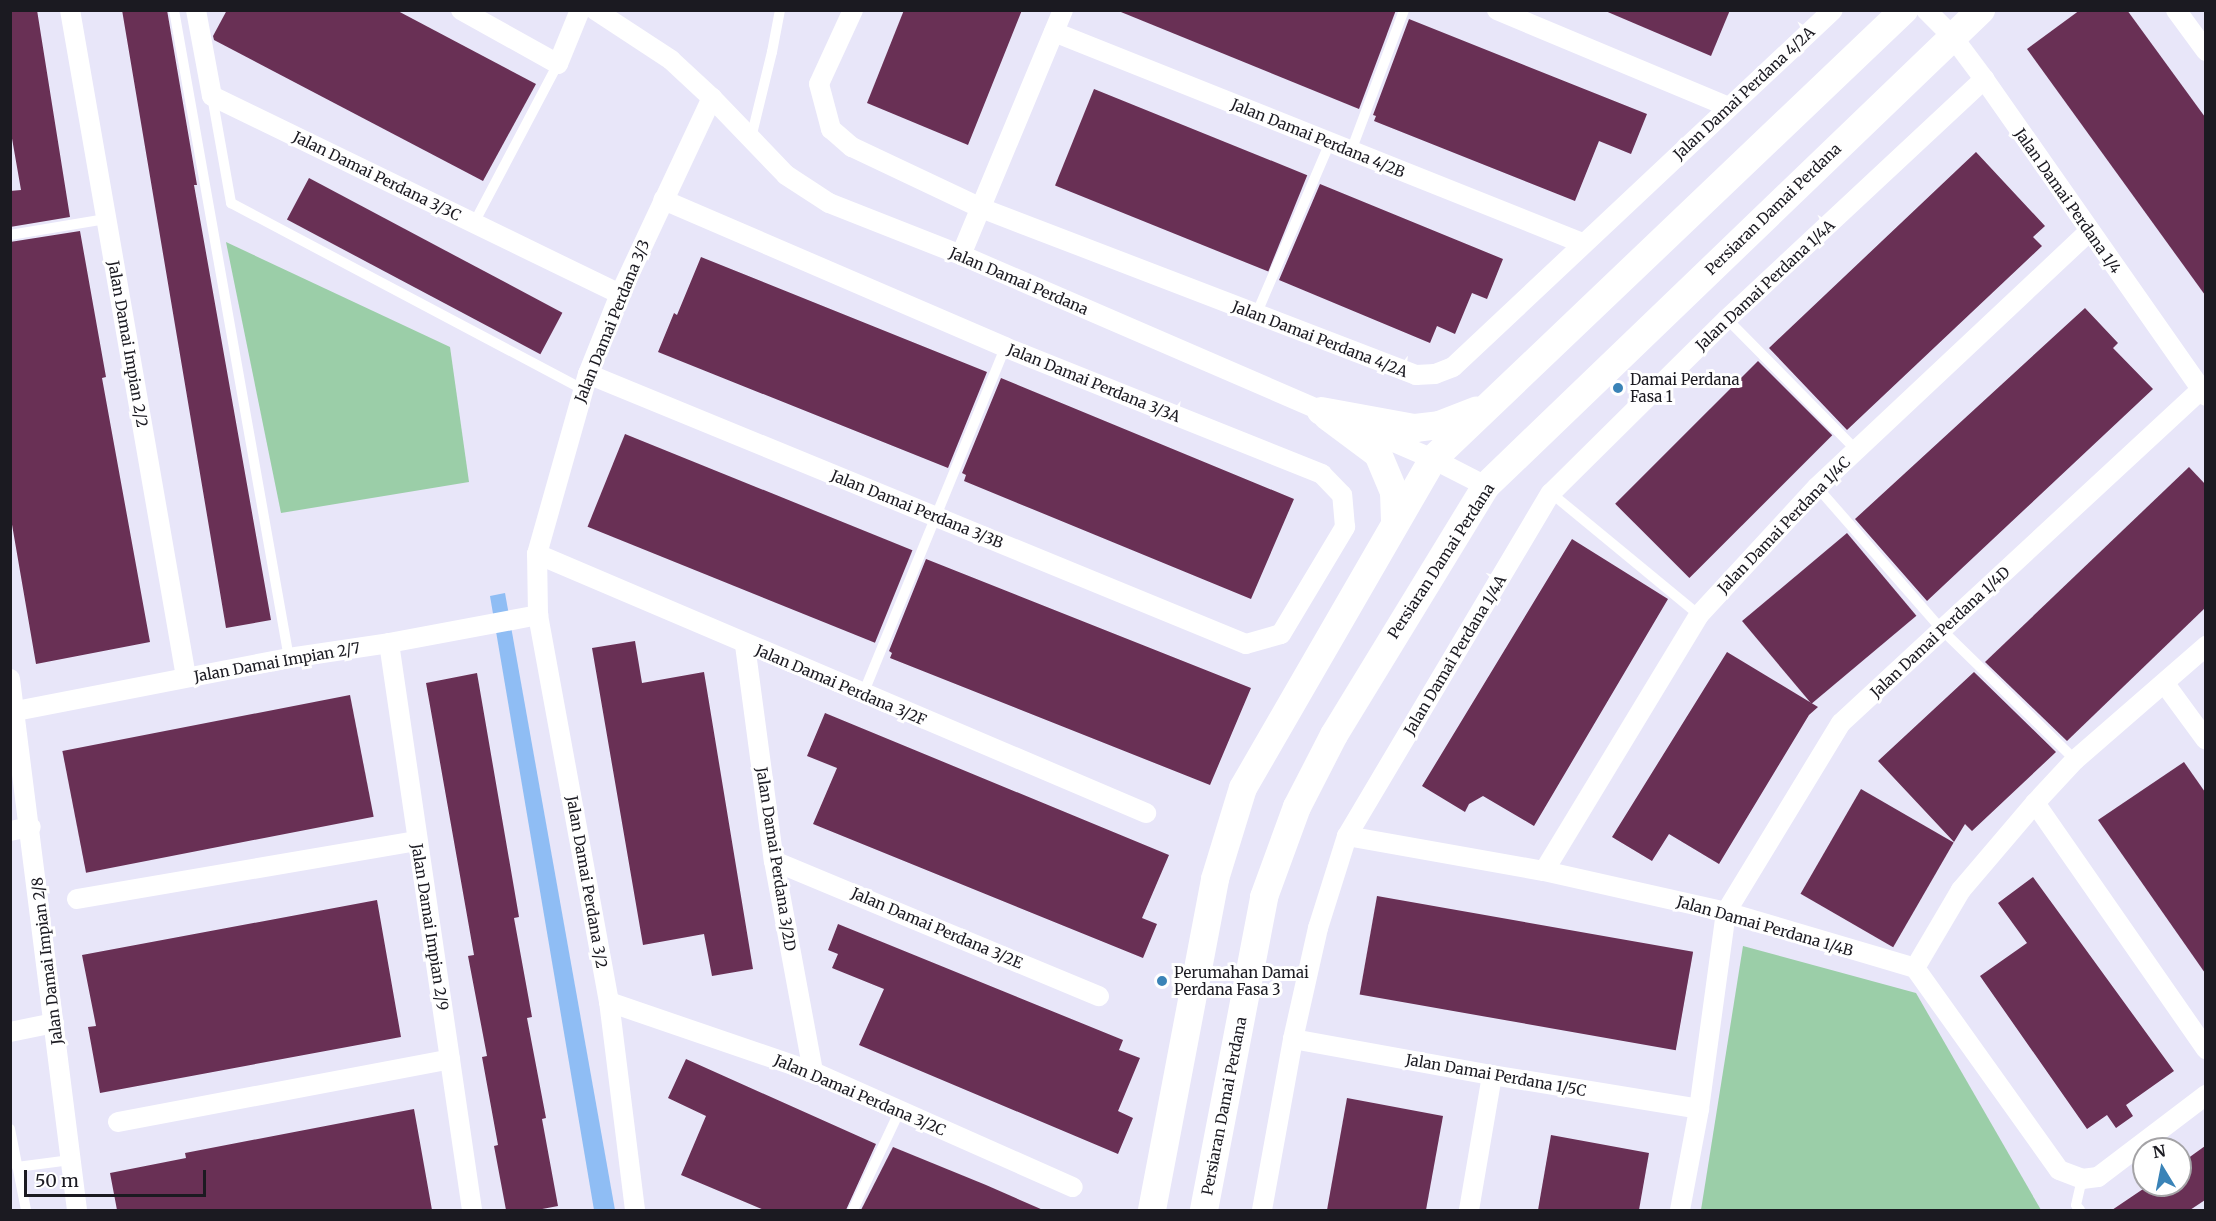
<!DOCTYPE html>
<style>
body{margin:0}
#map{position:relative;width:2216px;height:1221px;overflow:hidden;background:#e8e6f9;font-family:Merriweather,serif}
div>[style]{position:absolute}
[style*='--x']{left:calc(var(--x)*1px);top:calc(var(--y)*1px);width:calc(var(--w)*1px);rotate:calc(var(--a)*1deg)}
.green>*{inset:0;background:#9bcea8}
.water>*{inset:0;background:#8fbdf4}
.building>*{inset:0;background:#693055;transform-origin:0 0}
.service>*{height:10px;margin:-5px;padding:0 5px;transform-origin:5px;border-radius:5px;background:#fff}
.minor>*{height:20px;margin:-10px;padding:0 10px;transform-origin:10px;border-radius:10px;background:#fff}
.secondary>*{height:28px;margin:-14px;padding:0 14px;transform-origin:14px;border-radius:14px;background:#fff}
.dots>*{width:16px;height:16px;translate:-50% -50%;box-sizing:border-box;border:3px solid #fff;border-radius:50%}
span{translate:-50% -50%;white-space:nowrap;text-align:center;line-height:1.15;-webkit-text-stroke:6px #fff;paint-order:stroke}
.street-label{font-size:15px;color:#1b1a21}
.poi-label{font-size:15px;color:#1b1a21}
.left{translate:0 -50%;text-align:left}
.frame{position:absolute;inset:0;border:12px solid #1b1a21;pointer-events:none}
.north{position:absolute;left:2132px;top:1137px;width:60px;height:60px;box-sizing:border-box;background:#fff;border:2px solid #a4a3a6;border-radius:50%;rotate:350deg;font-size:16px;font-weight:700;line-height:24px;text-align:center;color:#1b1a21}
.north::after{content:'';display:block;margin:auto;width:21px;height:27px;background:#3a83b7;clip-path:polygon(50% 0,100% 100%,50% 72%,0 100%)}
.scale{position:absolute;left:24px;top:1170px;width:182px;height:27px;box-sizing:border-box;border:3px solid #1b1a21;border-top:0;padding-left:8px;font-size:18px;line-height:21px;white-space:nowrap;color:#1b1a21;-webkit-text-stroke:4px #fff;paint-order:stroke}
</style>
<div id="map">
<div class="green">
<i style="clip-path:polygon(226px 242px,450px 347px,469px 482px,281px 513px)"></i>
<i style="clip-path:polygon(1743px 946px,1916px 993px,2041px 1210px,1701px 1210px)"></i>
</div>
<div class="water">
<i style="clip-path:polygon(505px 593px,615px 1210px,594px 1210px,490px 596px)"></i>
</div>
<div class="building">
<i style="clip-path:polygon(10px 10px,37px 10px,70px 217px,10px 227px,10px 191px,21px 190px,10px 127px)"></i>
<i style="clip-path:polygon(122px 10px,167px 10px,197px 185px,194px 185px,271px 620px,226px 628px)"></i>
<i style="clip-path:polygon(227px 10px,396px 10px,536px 84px,483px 181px,214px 40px,213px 36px)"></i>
<i style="clip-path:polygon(904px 10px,1022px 10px,968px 145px,867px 103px)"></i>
<i style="clip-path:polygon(1116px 10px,1396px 10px,1359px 109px)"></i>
<i style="clip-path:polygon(1603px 10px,1730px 10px,1711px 56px)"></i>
<i style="clip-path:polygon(2080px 10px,2127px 10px,2205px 117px,2205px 295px,2027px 49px)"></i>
<i style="clip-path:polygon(1409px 19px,1647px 114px,1631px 154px,1599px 141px,1575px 201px,1374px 121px,1376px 116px,1373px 115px)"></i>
<i style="left:1094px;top:89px;width:230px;height:104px;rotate:22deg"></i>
<i style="clip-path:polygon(1976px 152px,2045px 226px,2033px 237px,2042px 246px,1847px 430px,1769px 348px)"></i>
<i style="left:309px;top:178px;width:287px;height:47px;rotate:28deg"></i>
<i style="clip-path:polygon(1320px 184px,1503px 259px,1487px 299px,1472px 293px,1455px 334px,1437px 326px,1430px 343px,1279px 280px)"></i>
<i style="clip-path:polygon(80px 231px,106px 377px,102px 378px,150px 642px,36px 664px,10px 513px,10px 242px)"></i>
<i style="clip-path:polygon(701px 257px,987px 372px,948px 468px,658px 352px,674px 313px,677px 315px)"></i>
<i style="clip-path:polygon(2085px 308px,2118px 343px,2113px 348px,2153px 389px,1927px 601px,1855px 519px)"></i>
<i style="left:1758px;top:361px;width:105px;height:202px;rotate:45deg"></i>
<i style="clip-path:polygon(1001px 378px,1294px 499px,1251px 599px,964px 481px,966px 475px,962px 473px)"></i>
<i style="left:625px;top:434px;width:310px;height:100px;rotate:22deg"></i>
<i style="clip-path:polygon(2189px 467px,2205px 484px,2205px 608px,2067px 741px,1985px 662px)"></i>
<i style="left:1847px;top:533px;width:108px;height:137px;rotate:50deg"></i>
<i style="clip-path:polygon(1572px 539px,1668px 599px,1534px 826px,1483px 796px,1469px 804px,1465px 812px,1422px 786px)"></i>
<i style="clip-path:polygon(926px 559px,1251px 688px,1210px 785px,890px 658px,892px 653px,889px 651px)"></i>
<i style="clip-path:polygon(635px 641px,642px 683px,704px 672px,753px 969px,712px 976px,704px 934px,643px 945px,592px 648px)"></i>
<i style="clip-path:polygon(1727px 652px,1818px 707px,1809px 715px,1719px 864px,1669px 834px,1652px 861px,1612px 837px)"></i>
<i style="clip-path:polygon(1974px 672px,2056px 752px,1972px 831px,1965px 824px,1954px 842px,1878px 761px)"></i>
<i style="clip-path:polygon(477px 673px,519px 917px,514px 918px,532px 1017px,527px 1018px,546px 1118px,542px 1119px,558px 1206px,537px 1210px,506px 1210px,494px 1146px,498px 1145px,482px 1057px,487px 1056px,468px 956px,474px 955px,426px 683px)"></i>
<i style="left:350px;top:695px;width:124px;height:293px;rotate:79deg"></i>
<i style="clip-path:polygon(825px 713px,1169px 855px,1142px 918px,1157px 924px,1143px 958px,813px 824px,837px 768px,807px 756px)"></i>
<i style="clip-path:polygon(2184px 762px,2205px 792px,2205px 973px,2098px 820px)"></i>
<i style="left:1861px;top:789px;width:107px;height:121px;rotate:30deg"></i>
<i style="clip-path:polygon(2033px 877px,2174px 1071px,2126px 1105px,2133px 1116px,2116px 1128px,2107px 1115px,2087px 1129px,1980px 976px,2027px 943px,1998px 903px)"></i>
<i style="left:1377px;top:896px;width:321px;height:100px;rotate:10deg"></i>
<i style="clip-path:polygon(377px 900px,401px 1037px,100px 1093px,88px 1027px,96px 1026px,82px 955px)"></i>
<i style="clip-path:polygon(838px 924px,1123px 1040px,1119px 1050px,1140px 1058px,1118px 1111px,1133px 1118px,1118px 1154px,859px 1045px,884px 989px,832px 968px,838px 954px,828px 950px)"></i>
<i style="clip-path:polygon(686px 1059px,876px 1144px,846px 1210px,764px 1210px,681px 1175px,706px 1116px,668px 1098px)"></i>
<i style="clip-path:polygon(1347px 1098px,1443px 1116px,1426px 1210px,1327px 1210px)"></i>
<i style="clip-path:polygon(414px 1109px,432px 1210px,117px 1210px,110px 1173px,186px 1158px,185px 1153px)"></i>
<i style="clip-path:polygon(1551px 1135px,1649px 1153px,1639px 1210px,1538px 1210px)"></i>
<i style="clip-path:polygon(2205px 1146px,2205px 1200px,2190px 1210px,2112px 1210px,2149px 1185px,2180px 1185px,2180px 1164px)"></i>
<i style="clip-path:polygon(893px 1147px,986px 1185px,1043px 1210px,861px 1210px)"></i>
</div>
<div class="service">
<i style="--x:174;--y:10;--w:658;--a:79.94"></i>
<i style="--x:212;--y:96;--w:109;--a:79.9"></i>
<i style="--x:231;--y:203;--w:398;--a:27.9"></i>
<i style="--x:751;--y:138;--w:89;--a:-76.3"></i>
<i style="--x:772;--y:52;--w:43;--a:-79.2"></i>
<i style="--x:1351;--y:151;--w:151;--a:-69.4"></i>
<i style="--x:474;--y:223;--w:180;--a:-62.2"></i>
<i style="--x:10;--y:235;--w:97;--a:-9.5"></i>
<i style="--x:1256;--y:315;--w:188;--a:-66.8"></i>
<i style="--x:1727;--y:319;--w:184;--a:45.4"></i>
<i style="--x:1817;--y:487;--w:190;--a:48.8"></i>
<i style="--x:1942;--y:630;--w:186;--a:44.3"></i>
<i style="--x:1551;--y:493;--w:192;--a:39.5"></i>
<i style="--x:863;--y:694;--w:375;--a:-67.7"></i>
<i style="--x:10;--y:1129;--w:83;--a:78.8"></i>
<i style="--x:17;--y:1167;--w:54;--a:-7.4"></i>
<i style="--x:853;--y:1210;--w:110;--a:-64.8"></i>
<i style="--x:2080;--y:1210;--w:6;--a:-129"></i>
<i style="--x:2076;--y:1205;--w:27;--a:-77"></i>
</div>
<div class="minor">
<i style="--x:70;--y:10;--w:677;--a:80.13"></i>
<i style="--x:196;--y:10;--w:87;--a:79.5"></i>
<i style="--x:212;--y:96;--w:454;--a:25.9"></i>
<i style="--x:461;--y:10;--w:111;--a:29.1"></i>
<i style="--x:558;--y:64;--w:58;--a:-67.8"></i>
<i style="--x:595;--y:10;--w:91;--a:33.3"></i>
<i style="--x:671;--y:60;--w:56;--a:42.8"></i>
<i style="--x:712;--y:98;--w:107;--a:46.1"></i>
<i style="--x:786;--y:175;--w:51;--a:33.1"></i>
<i style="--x:829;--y:203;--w:142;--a:21.5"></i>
<i style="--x:961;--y:255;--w:514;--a:23.37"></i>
<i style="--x:1433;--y:459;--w:59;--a:27"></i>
<i style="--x:853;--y:10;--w:81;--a:114.7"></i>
<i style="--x:819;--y:84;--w:47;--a:75.1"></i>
<i style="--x:831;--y:129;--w:28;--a:41"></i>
<i style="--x:852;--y:147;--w:143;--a:25.3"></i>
<i style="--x:981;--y:208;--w:466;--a:21"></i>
<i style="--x:1416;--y:375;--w:19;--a:-3"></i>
<i style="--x:1435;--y:374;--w:19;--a:-21"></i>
<i style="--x:1453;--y:367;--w:521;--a:-43.21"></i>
<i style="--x:1497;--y:10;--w:251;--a:22.7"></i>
<i style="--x:1926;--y:10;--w:37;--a:45"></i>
<i style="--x:1952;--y:36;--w:54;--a:53.3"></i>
<i style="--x:1984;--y:79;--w:387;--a:55"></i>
<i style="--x:2176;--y:10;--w:51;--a:53.8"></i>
<i style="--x:1054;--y:32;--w:569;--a:21.78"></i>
<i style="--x:961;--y:255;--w:265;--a:-67.4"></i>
<i style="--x:588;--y:374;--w:711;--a:22.31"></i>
<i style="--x:1246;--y:644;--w:36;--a:-16"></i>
<i style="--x:1281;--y:634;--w:125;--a:-59.1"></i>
<i style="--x:1345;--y:527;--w:32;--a:-95"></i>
<i style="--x:1342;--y:495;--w:29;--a:-134"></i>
<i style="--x:1322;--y:474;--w:341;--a:-158.2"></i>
<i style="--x:1005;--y:347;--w:372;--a:-156.7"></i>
<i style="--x:537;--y:554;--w:662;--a:23.04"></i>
<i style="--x:389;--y:643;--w:573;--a:81.67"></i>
<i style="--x:745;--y:645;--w:218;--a:82.4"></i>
<i style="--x:774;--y:861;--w:215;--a:79.5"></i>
<i style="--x:10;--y:679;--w:535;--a:82.81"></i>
<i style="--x:2165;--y:684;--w:69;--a:53.8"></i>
<i style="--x:16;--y:711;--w:278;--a:-11"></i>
<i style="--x:289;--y:658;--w:101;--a:-8.5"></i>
<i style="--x:389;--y:643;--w:152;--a:-10.6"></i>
<i style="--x:2035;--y:803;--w:300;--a:55.2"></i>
<i style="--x:10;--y:831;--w:21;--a:-11"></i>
<i style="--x:1347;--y:836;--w:200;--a:10.1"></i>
<i style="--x:1544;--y:871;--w:187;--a:12.7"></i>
<i style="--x:1726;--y:912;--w:197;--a:16.5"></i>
<i style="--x:1915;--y:968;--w:248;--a:54.5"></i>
<i style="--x:2059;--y:1170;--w:25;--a:21"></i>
<i style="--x:2082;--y:1179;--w:16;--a:-7"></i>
<i style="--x:2098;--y:1177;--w:136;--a:-37.2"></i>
<i style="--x:774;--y:861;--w:352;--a:22.6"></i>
<i style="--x:1544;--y:871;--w:299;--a:-58.8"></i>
<i style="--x:1699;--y:615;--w:174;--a:-47.3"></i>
<i style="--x:1817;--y:487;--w:373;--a:-43.2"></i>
<i style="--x:77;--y:899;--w:345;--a:-9.7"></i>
<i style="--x:1915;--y:968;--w:91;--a:-59.5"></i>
<i style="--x:1961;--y:890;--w:114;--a:-49.6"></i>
<i style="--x:2035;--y:803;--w:59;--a:-47.1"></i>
<i style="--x:2075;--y:760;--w:174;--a:-41"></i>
<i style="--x:609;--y:1002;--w:216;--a:18.9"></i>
<i style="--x:813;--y:1072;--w:284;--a:23.9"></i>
<i style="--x:10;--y:1032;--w:45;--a:-11.6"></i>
<i style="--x:1293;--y:1039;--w:202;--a:10.3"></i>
<i style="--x:1492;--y:1075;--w:210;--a:9.3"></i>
<i style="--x:118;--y:1122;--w:338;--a:-10.7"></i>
<i style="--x:635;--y:1210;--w:210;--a:-97.1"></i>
<i style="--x:609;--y:1002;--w:393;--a:-100.4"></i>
<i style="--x:538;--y:615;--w:61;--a:-90.9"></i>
<i style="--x:537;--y:554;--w:187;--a:-74.2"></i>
<i style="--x:588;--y:374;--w:86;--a:-68.2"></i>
<i style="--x:620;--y:294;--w:217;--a:-64.9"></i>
<i style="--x:1262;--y:1210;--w:174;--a:-79.7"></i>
<i style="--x:1293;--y:1039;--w:114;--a:-77.3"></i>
<i style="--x:1318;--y:928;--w:96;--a:-72.5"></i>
<i style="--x:1347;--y:836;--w:399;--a:-59.3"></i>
<i style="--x:1551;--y:493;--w:247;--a:-44.7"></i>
<i style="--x:1727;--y:319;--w:352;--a:-43"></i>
<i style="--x:1469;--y:1210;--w:137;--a:-80.3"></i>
<i style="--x:1680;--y:1210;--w:103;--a:-79.3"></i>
<i style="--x:1699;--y:1109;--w:199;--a:-82.2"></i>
<i style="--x:1726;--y:912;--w:221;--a:-58.7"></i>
<i style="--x:1841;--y:723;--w:490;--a:-42.8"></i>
</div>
<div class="secondary">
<i style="--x:1321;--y:411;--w:96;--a:10.3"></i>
<i style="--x:1415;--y:428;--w:24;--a:-7"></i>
<i style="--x:1439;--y:425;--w:40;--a:-21"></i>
<i style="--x:1327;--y:416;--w:64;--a:36.7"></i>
<i style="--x:1378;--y:454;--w:41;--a:67.2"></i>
<i style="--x:1394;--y:492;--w:31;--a:88"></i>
<i style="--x:1152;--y:1210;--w:337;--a:-79.2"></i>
<i style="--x:1215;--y:879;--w:95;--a:-72.9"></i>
<i style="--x:1243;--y:788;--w:380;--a:-60"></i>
<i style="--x:1433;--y:459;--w:651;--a:-43.63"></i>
<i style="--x:1204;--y:1210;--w:319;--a:-79.1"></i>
<i style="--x:1264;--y:897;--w:96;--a:-69.9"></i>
<i style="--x:1297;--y:807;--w:81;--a:-62.8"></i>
<i style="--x:1334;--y:735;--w:292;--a:-58.6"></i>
<i style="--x:1486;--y:486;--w:687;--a:-43.88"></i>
</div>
<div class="dots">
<i style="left:1618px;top:388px;background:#3a83b7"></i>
<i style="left:1162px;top:981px;background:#3a83b7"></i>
</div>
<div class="street-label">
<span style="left:1744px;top:93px;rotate:-43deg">Jalan Damai Perdana 4/2A</span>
<span style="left:1318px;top:138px;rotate:22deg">Jalan Damai Perdana 4/2B</span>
<span style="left:377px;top:176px;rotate:26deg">Jalan Damai Perdana 3/3C</span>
<span style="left:2068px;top:201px;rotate:55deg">Jalan Damai Perdana 1/4</span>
<span style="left:1773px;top:209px;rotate:-44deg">Persiaran Damai Perdana</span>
<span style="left:1019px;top:281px;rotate:23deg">Jalan Damai Perdana</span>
<span style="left:1765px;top:285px;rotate:-43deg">Jalan Damai Perdana 1/4A</span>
<span style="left:612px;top:321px;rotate:-68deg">Jalan Damai Perdana 3/3</span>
<span style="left:1320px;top:339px;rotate:21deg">Jalan Damai Perdana 4/2A</span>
<span style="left:128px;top:344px;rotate:80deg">Jalan Damai Impian 2/2</span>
<span style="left:1094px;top:383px;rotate:22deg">Jalan Damai Perdana 3/3A</span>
<span style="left:917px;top:509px;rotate:22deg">Jalan Damai Perdana 3/3B</span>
<span style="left:1784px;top:525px;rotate:-46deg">Jalan Damai Perdana 1/4C</span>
<span style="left:1441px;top:561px;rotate:-57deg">Persiaran Damai Perdana</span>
<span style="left:1940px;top:632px;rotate:-43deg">Jalan Damai Perdana 1/4D</span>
<span style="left:1455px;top:655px;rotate:-59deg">Jalan Damai Perdana 1/4A</span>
<span style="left:277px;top:662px;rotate:-10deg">Jalan Damai Impian 2/7</span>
<span style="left:841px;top:685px;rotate:23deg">Jalan Damai Perdana 3/2F</span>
<span style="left:776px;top:859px;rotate:81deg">Jalan Damai Perdana 3/2D</span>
<span style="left:587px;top:882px;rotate:80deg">Jalan Damai Perdana 3/2</span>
<span style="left:1765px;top:926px;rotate:16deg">Jalan Damai Perdana 1/4B</span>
<span style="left:430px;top:927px;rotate:81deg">Jalan Damai Impian 2/9</span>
<span style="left:937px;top:928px;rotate:23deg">Jalan Damai Perdana 3/2E</span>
<span style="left:47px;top:961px;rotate:-97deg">Jalan Damai Impian 2/8</span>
<span style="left:1496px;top:1075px;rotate:10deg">Jalan Damai Perdana 1/5C</span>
<span style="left:860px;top:1095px;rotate:23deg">Jalan Damai Perdana 3/2C</span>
<span style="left:1224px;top:1106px;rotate:-79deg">Persiaran Damai Perdana</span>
</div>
<div class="poi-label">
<span class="left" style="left:1630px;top:388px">Damai Perdana<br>Fasa 1</span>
<span class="left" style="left:1174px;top:981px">Perumahan Damai<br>Perdana Fasa 3</span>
</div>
<div class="frame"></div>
<div class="north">N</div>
<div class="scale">50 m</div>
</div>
